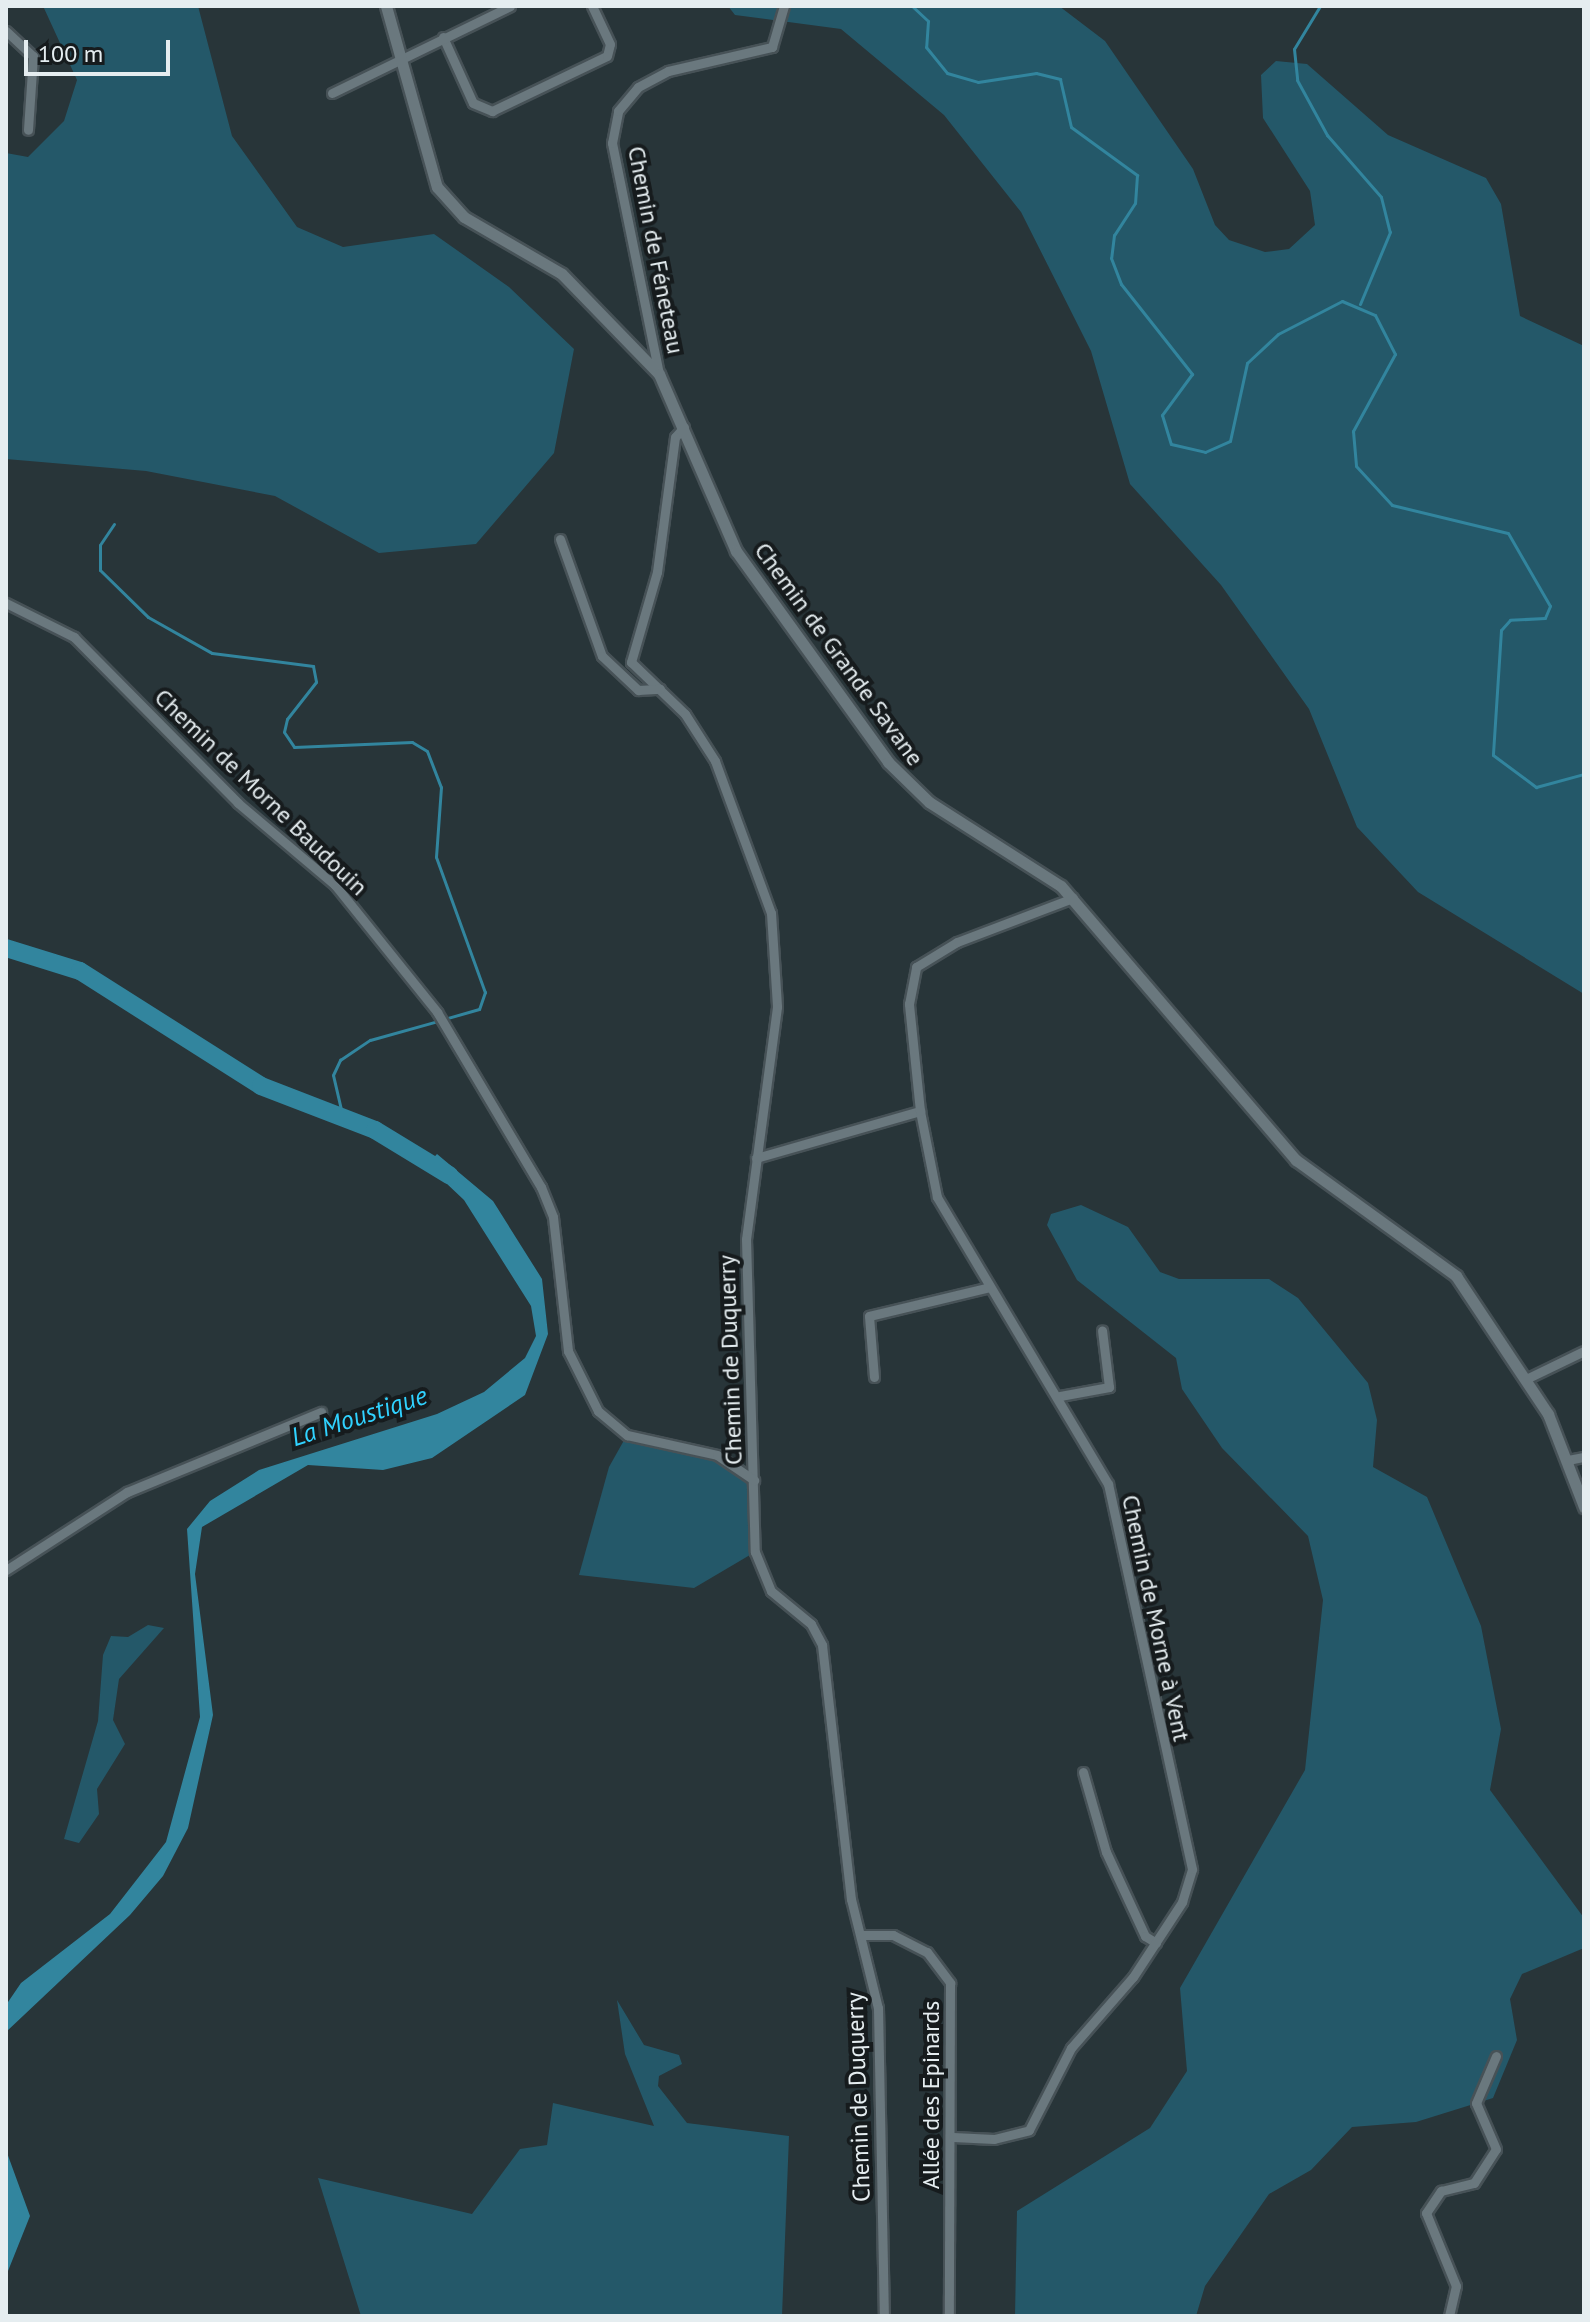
<!DOCTYPE html>
<meta charset="utf-8">
<style>
body{margin:0}
#map{position:relative;width:1590px;height:2322px;overflow:hidden;background:#283539;font-family:"PT Sans",sans-serif}
div>[style]{position:absolute}
[style*='--x']{left:calc(var(--x)*1px);top:calc(var(--y)*1px);width:calc(var(--w)*1px);rotate:calc(var(--a)*1deg)}
.green>*{inset:0;background:#245869}
.water>*{inset:0;background:#32859e}
.stream>*{height:3px;margin:-1.5px;padding:0 1.5px;transform-origin:1.5px;border-radius:1.5px;background:#32859e}
.river>*{height:18px;margin:-9px;padding:0 9px;transform-origin:9px;border-radius:9px;background:#32859e}
.roads{filter:drop-shadow(2px 0 #475257) drop-shadow(-2px 0 #475257) drop-shadow(0 2px #475257) drop-shadow(0 -2px #475257)}
.minor>*{height:9px;margin:-4.5px;padding:0 4.5px;transform-origin:4.5px;border-radius:4.5px;background:#6a787e}
.tertiary>*{height:11px;margin:-5.5px;padding:0 5.5px;transform-origin:5.5px;border-radius:5.5px;background:#6a787e}
span{translate:-50% -50%;white-space:nowrap;text-align:center;line-height:1.15;-webkit-text-stroke:8px #161b1d;paint-order:stroke}
.street-label{font-size:24px;color:#e5edf0}
.water-label{font-size:26px;color:#30d2ff;font-style:italic}
.frame{position:absolute;inset:0;border:8px solid #e5edf0;pointer-events:none}
.scale{position:absolute;left:24px;top:40px;width:146px;height:36px;box-sizing:border-box;border:4px solid #e5edf0;border-top:0;padding-left:10px;font-size:24px;line-height:28px;white-space:nowrap;color:#e5edf0;-webkit-text-stroke:6px #161b1d;paint-order:stroke}
</style>
<div id="map">
<div class="green">
<i style="clip-path:polygon(43px 6px,198px 6px,232px 136px,297px 227px,343px 247px,434px 234px,509px 287px,574px 349px,554px 453px,476px 544px,379px 553px,275px 496px,146px 471px,6px 459px,6px 153px,28px 157px,64px 121px,77px 80px)"></i>
<i style="clip-path:polygon(728px 6px,1059px 6px,1105px 41px,1193px 169px,1215px 225px,1229px 240px,1265px 252px,1289px 249px,1315px 225px,1310px 191px,1263px 118px,1261px 75px,1276px 61px,1307px 64px,1388px 135px,1486px 178px,1501px 204px,1520px 316px,1584px 346px,1584px 994px,1418px 892px,1357px 827px,1309px 709px,1221px 585px,1130px 484px,1091px 351px,1021px 212px,944px 115px,841px 29px,735px 15px)"></i>
<i style="clip-path:polygon(1081px 1205px,1128px 1227px,1160px 1272px,1179px 1279px,1269px 1279px,1298px 1298px,1368px 1383px,1377px 1420px,1373px 1467px,1427px 1497px,1481px 1626px,1501px 1729px,1490px 1790px,1584px 1918px,1584px 1948px,1522px 1974px,1510px 1999px,1517px 2040px,1493px 2098px,1416px 2122px,1352px 2127px,1311px 2170px,1269px 2194px,1205px 2286px,1196px 2316px,1015px 2316px,1017px 2211px,1150px 2128px,1187px 2071px,1180px 1988px,1305px 1770px,1323px 1600px,1308px 1536px,1222px 1448px,1182px 1389px,1176px 1358px,1077px 1280px,1047px 1225px,1051px 1214px)"></i>
<i style="clip-path:polygon(627px 1435px,717px 1455px,754px 1480px,755px 1552px,694px 1588px,579px 1575px,609px 1467px)"></i>
<i style="clip-path:polygon(148px 1625px,164px 1628px,119px 1679px,113px 1720px,125px 1744px,97px 1789px,99px 1814px,79px 1843px,64px 1839px,98px 1721px,103px 1655px,111px 1636px,128px 1637px)"></i>
<i style="clip-path:polygon(617px 2000px,644px 2045px,679px 2055px,682px 2064px,659px 2076px,658px 2086px,687px 2123px,789px 2136px,782px 2316px,361px 2316px,318px 2178px,472px 2214px,520px 2149px,547px 2145px,553px 2103px,654px 2126px,625px 2054px)"></i>
</div>
<div class="water">
<i style="clip-path:polygon(437px 1154px,493px 1201px,542px 1279px,548px 1334px,525px 1395px,432px 1458px,383px 1470px,308px 1465px,202px 1527px,195px 1574px,213px 1715px,188px 1828px,163px 1876px,130px 1915px,6px 2032px,6px 2005px,21px 1983px,110px 1914px,166px 1842px,200px 1717px,187px 1529px,210px 1501px,259px 1470px,437px 1414px,484px 1392px,525px 1358px,536px 1336px,531px 1306px,464px 1200px,427px 1165px)"></i>
<i style="clip-path:polygon(6px 2150px,30px 2216px,6px 2276px,7px 2221px)"></i>
</div>
<div class="stream">
<i style="--x:912;--y:6;--w:22;--a:43"></i>
<i style="--x:928;--y:21;--w:26;--a:94"></i>
<i style="--x:926;--y:47;--w:33;--a:51"></i>
<i style="--x:947;--y:73;--w:32;--a:16"></i>
<i style="--x:978;--y:82;--w:59;--a:-8.8"></i>
<i style="--x:1036;--y:73;--w:25;--a:14"></i>
<i style="--x:1060;--y:79;--w:49;--a:77.1"></i>
<i style="--x:1071;--y:127;--w:82;--a:36"></i>
<i style="--x:1137;--y:175;--w:28;--a:94"></i>
<i style="--x:1135;--y:203;--w:38;--a:123"></i>
<i style="--x:1114;--y:235;--w:23;--a:97"></i>
<i style="--x:1111;--y:258;--w:28;--a:69"></i>
<i style="--x:1121;--y:284;--w:115;--a:51.7"></i>
<i style="--x:1192;--y:374;--w:51;--a:126.2"></i>
<i style="--x:1162;--y:415;--w:30;--a:73"></i>
<i style="--x:1171;--y:444;--w:35;--a:13"></i>
<i style="--x:1205;--y:452;--w:27;--a:-24"></i>
<i style="--x:1230;--y:441;--w:80;--a:-77.7"></i>
<i style="--x:1247;--y:363;--w:42;--a:-43.1"></i>
<i style="--x:1278;--y:334;--w:72;--a:-27.3"></i>
<i style="--x:1342;--y:301;--w:36;--a:23"></i>
<i style="--x:1375;--y:315;--w:44;--a:62.9"></i>
<i style="--x:1395;--y:354;--w:88;--a:118.6"></i>
<i style="--x:1353;--y:431;--w:35;--a:85"></i>
<i style="--x:1356;--y:466;--w:53;--a:47.3"></i>
<i style="--x:1392;--y:505;--w:119;--a:13.6"></i>
<i style="--x:1508;--y:533;--w:84;--a:60.1"></i>
<i style="--x:1550;--y:606;--w:13;--a:113"></i>
<i style="--x:1545;--y:618;--w:35;--a:177"></i>
<i style="--x:1510;--y:620;--w:13;--a:132"></i>
<i style="--x:1501;--y:630;--w:125;--a:93.7"></i>
<i style="--x:1493;--y:755;--w:54;--a:36.7"></i>
<i style="--x:1536;--y:787;--w:50;--a:-15.2"></i>
<i style="--x:1320;--y:6;--w:50;--a:121.2"></i>
<i style="--x:1294;--y:49;--w:31;--a:84"></i>
<i style="--x:1297;--y:80;--w:63;--a:61.4"></i>
<i style="--x:1327;--y:135;--w:82;--a:48.9"></i>
<i style="--x:1381;--y:197;--w:36;--a:76"></i>
<i style="--x:1390;--y:232;--w:78;--a:112.6"></i>
<i style="--x:114;--y:524;--w:25;--a:124"></i>
<i style="--x:100;--y:545;--w:25;--a:90"></i>
<i style="--x:100;--y:570;--w:67;--a:44.4"></i>
<i style="--x:148;--y:617;--w:73;--a:29.4"></i>
<i style="--x:212;--y:653;--w:102;--a:7.3"></i>
<i style="--x:313;--y:666;--w:16;--a:79"></i>
<i style="--x:316;--y:682;--w:47;--a:128.1"></i>
<i style="--x:287;--y:719;--w:13;--a:103"></i>
<i style="--x:284;--y:732;--w:18;--a:56"></i>
<i style="--x:294;--y:747;--w:118;--a:-2.4"></i>
<i style="--x:412;--y:742;--w:17;--a:31"></i>
<i style="--x:427;--y:751;--w:39;--a:69"></i>
<i style="--x:441;--y:787;--w:70;--a:94.1"></i>
<i style="--x:436;--y:857;--w:144;--a:70.1"></i>
<i style="--x:485;--y:992;--w:18;--a:109"></i>
<i style="--x:479;--y:1009;--w:35;--a:164"></i>
<i style="--x:343;--y:1118;--w:44;--a:-103.1"></i>
<i style="--x:333;--y:1075;--w:17;--a:-65"></i>
<i style="--x:340;--y:1060;--w:36;--a:-34"></i>
<i style="--x:370;--y:1040;--w:71;--a:-15.6"></i>
</div>
<div class="river">
<i style="--x:6;--y:948;--w:77;--a:17.3"></i>
<i style="--x:80;--y:971;--w:214;--a:32.4"></i>
<i style="--x:261;--y:1086;--w:122;--a:21.1"></i>
<i style="--x:375;--y:1130;--w:87;--a:31.3"></i>
</div>
<div class="roads">
<div class="minor">
<i style="--x:6;--y:31;--w:37;--a:43"></i>
<i style="--x:33;--y:56;--w:74;--a:93.9"></i>
<i style="--x:443;--y:37;--w:72;--a:65.6"></i>
<i style="--x:473;--y:103;--w:21;--a:23"></i>
<i style="--x:492;--y:111;--w:127;--a:-25.6"></i>
<i style="--x:607;--y:56;--w:12;--a:-76"></i>
<i style="--x:610;--y:44;--w:42;--a:-115.3"></i>
<i style="--x:332;--y:93;--w:198;--a:-26"></i>
<i style="--x:659;--y:374;--w:236;--a:-101.5"></i>
<i style="--x:612;--y:143;--w:33;--a:-79"></i>
<i style="--x:618;--y:111;--w:31;--a:-50"></i>
<i style="--x:638;--y:87;--w:34;--a:-28"></i>
<i style="--x:668;--y:71;--w:107;--a:-13"></i>
<i style="--x:772;--y:47;--w:43;--a:-73.7"></i>
<i style="--x:684;--y:427;--w:13;--a:132"></i>
<i style="--x:675;--y:437;--w:136;--a:97.6"></i>
<i style="--x:657;--y:572;--w:94;--a:106.1"></i>
<i style="--x:631;--y:662;--w:75;--a:43.9"></i>
<i style="--x:685;--y:714;--w:56;--a:57.4"></i>
<i style="--x:715;--y:761;--w:162;--a:69.8"></i>
<i style="--x:771;--y:913;--w:94;--a:86.3"></i>
<i style="--x:777;--y:1007;--w:234;--a:97.6"></i>
<i style="--x:746;--y:1239;--w:313;--a:88.4"></i>
<i style="--x:755;--y:1552;--w:42;--a:67.7"></i>
<i style="--x:771;--y:1591;--w:52;--a:39.5"></i>
<i style="--x:811;--y:1624;--w:24;--a:62"></i>
<i style="--x:822;--y:1645;--w:256;--a:83.5"></i>
<i style="--x:851;--y:1899;--w:112;--a:76.1"></i>
<i style="--x:878;--y:2008;--w:308;--a:88.9"></i>
<i style="--x:560;--y:539;--w:124;--a:70.3"></i>
<i style="--x:602;--y:656;--w:50;--a:43.4"></i>
<i style="--x:638;--y:690;--w:22;--a:-3"></i>
<i style="--x:6;--y:603;--w:76;--a:26.6"></i>
<i style="--x:74;--y:637;--w:233;--a:45.3"></i>
<i style="--x:238;--y:803;--w:127;--a:40.2"></i>
<i style="--x:335;--y:885;--w:163;--a:51.2"></i>
<i style="--x:437;--y:1012;--w:204;--a:59.3"></i>
<i style="--x:541;--y:1187;--w:32;--a:68"></i>
<i style="--x:553;--y:1217;--w:135;--a:83.6"></i>
<i style="--x:568;--y:1351;--w:67;--a:63.4"></i>
<i style="--x:598;--y:1411;--w:38;--a:40"></i>
<i style="--x:627;--y:1435;--w:92;--a:12.5"></i>
<i style="--x:717;--y:1455;--w:45;--a:34"></i>
<i style="--x:756;--y:1158;--w:171;--a:-16"></i>
<i style="--x:874;--y:1377;--w:61;--a:-94.7"></i>
<i style="--x:869;--y:1316;--w:124;--a:-13.5"></i>
<i style="--x:1526;--y:1379;--w:64;--a:-25.8"></i>
<i style="--x:1060;--y:1396;--w:50;--a:-10.4"></i>
<i style="--x:1109;--y:1387;--w:57;--a:-97"></i>
<i style="--x:1568;--y:1460;--w:16;--a:-11"></i>
<i style="--x:6;--y:1570;--w:144;--a:-32.8"></i>
<i style="--x:127;--y:1492;--w:210;--a:-22.4"></i>
<i style="--x:1083;--y:1772;--w:83;--a:74"></i>
<i style="--x:1106;--y:1852;--w:93;--a:65.1"></i>
<i style="--x:1145;--y:1936;--w:13;--a:32"></i>
<i style="--x:861;--y:1935;--w:32;--a:0"></i>
<i style="--x:893;--y:1935;--w:38;--a:27"></i>
<i style="--x:927;--y:1952;--w:39;--a:53"></i>
<i style="--x:950;--y:1983;--w:333;--a:90.2"></i>
<i style="--x:953;--y:2137;--w:41;--a:2.8"></i>
<i style="--x:994;--y:2139;--w:36;--a:-14"></i>
<i style="--x:1029;--y:2130;--w:92;--a:-62.9"></i>
<i style="--x:1071;--y:2048;--w:94;--a:-48.9"></i>
<i style="--x:1133;--y:1977;--w:90;--a:-56.8"></i>
<i style="--x:1182;--y:1902;--w:34;--a:-73"></i>
<i style="--x:1192;--y:1869;--w:394;--a:-102.3"></i>
<i style="--x:1108;--y:1484;--w:334;--a:-120.8"></i>
<i style="--x:937;--y:1197;--w:88;--a:-101.2"></i>
<i style="--x:920;--y:1111;--w:108;--a:-95.9"></i>
<i style="--x:909;--y:1004;--w:38;--a:-79"></i>
<i style="--x:916;--y:967;--w:48;--a:-31.4"></i>
<i style="--x:957;--y:942;--w:124;--a:-20.8"></i>
<i style="--x:1449;--y:2316;--w:31;--a:-77"></i>
<i style="--x:1456;--y:2286;--w:79;--a:-112.3"></i>
<i style="--x:1426;--y:2213;--w:27;--a:-56"></i>
<i style="--x:1441;--y:2191;--w:34;--a:-14"></i>
<i style="--x:1474;--y:2183;--w:40;--a:-57.1"></i>
<i style="--x:1496;--y:2149;--w:50;--a:-113.5"></i>
<i style="--x:1476;--y:2103;--w:51;--a:-66.9"></i>
</div>
<div class="tertiary">
<i style="--x:386;--y:6;--w:188;--a:74.3"></i>
<i style="--x:437;--y:187;--w:40;--a:48"></i>
<i style="--x:464;--y:217;--w:113;--a:30.2"></i>
<i style="--x:562;--y:274;--w:139;--a:45.9"></i>
<i style="--x:659;--y:374;--w:193;--a:66.5"></i>
<i style="--x:736;--y:551;--w:260;--a:54.2"></i>
<i style="--x:888;--y:762;--w:57;--a:44.3"></i>
<i style="--x:929;--y:802;--w:156;--a:32.5"></i>
<i style="--x:1061;--y:886;--w:361;--a:49.4"></i>
<i style="--x:1296;--y:1160;--w:198;--a:35.9"></i>
<i style="--x:1456;--y:1276;--w:166;--a:56.3"></i>
<i style="--x:1548;--y:1414;--w:100;--a:68.8"></i>
</div>
</div>
<div class="street-label">
<span style="left:656px;top:250px;rotate:79deg">Chemin de Féneteau</span>
<span style="left:839px;top:654px;rotate:54deg">Chemin de Grande Savane</span>
<span style="left:261px;top:792px;rotate:44deg">Chemin de Morne Baudouin</span>
<span style="left:730px;top:1360px;rotate:-92deg">Chemin de Duquerry</span>
<span style="left:1156px;top:1618px;rotate:78deg">Chemin de Morne à Vent</span>
<span style="left:931px;top:2095px;rotate:-90deg">Allée des Epinards</span>
<span style="left:858px;top:2097px;rotate:-92deg">Chemin de Duquerry</span>
</div>
<div class="water-label">
<span style="left:359px;top:1416px;rotate:-18deg">La Moustique</span>
</div>
<div class="frame"></div>
<div class="scale">100 m</div>
</div>
